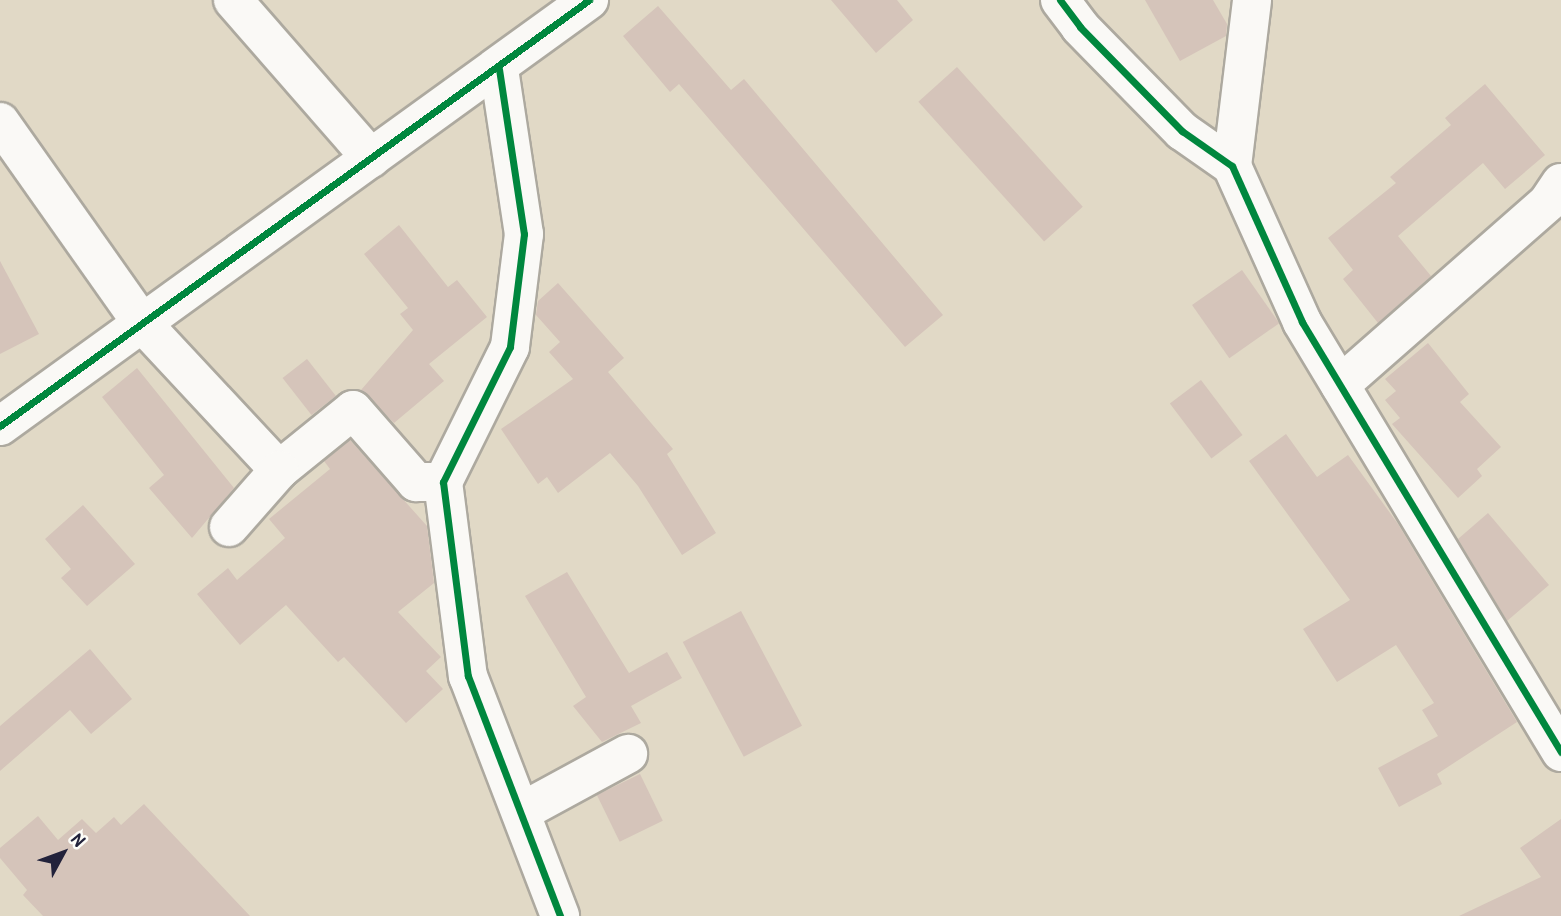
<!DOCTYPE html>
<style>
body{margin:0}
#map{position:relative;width:1561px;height:916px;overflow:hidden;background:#e1d9c6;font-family:"Patrick Hand",sans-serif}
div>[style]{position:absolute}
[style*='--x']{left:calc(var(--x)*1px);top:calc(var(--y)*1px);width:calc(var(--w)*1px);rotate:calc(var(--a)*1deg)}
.building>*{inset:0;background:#d5c4ba;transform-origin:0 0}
.roads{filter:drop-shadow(2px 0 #ada99f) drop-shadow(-2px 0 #ada99f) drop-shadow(0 2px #ada99f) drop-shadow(0 -2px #ada99f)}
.minor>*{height:38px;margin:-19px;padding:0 19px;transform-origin:19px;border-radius:19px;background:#faf9f6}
.cycleway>*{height:7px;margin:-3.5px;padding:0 3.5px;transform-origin:3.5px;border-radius:3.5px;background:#00873e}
span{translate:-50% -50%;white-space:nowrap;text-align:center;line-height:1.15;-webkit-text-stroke:5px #fdfcf7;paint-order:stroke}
.north{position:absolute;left:28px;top:818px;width:70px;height:70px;-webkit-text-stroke:5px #fdfcf7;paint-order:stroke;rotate:49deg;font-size:19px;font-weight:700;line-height:28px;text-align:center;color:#22223b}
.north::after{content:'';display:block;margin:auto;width:24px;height:32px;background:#22223b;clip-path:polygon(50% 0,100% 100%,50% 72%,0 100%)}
</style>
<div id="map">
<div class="building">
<i style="clip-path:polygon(831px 0,897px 0,913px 20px,876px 53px)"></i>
<i style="clip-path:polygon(1145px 0,1213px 0,1227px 24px,1226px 36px,1180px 61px)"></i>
<i style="clip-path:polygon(658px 6px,731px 90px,744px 79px,943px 315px,905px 347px,679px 84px,670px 92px,623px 36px)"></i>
<i style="left:957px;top:67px;width:188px;height:52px;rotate:48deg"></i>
<i style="clip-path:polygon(1485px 84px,1545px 155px,1505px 189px,1483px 163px,1398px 236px,1431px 276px,1378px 323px,1343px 279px,1353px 270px,1328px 238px,1396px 183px,1390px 177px,1451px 125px,1445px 118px)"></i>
<i style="clip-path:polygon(399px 225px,448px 287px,457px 280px,487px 317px,429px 364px,444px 381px,394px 423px,361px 390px,413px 330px,400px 314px,408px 308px,364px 254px)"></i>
<i style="clip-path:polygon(0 261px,39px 334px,0 354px)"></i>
<i style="left:1242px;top:270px;width:65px;height:61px;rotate:55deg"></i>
<i style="clip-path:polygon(558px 283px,624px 358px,608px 372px,673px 449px,667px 454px,716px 533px,682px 555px,638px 486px,610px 453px,558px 493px,547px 477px,538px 484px,501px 429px,573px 379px,549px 352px,560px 342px,536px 315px,538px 301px)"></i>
<i style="clip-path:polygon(1428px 343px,1469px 394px,1460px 402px,1501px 447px,1477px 469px,1482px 476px,1458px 498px,1392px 424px,1400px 418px,1385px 400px,1396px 391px,1385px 379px)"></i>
<i style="left:307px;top:359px;width:47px;height:31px;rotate:52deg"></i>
<i style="clip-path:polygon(137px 368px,234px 488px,192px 538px,149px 488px,164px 475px,102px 397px)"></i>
<i style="left:1201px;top:380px;width:69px;height:39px;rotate:53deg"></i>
<i style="clip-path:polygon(1286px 434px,1317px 477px,1348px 455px,1398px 524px,1517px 722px,1437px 774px,1442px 784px,1399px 807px,1378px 768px,1438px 736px,1422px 710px,1434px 703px,1396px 645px,1337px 682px,1303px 629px,1350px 600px,1249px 461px)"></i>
<i style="clip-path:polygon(350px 440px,427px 526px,434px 583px,398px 612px,441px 657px,426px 671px,443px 689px,406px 723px,344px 657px,338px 662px,286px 605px,240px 645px,197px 594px,228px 568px,237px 580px,285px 538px,269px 519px,330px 469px,324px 461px)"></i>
<i style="clip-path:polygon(83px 505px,135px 564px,87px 606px,61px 578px,71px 569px,45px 539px)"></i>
<i style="clip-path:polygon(1488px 513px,1549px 585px,1507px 621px,1458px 539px)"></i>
<i style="clip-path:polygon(567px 572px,629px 673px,667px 652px,682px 678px,631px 706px,641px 723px,602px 742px,573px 706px,586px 697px,525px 596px)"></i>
<i style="left:741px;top:611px;width:130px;height:66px;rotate:62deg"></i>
<i style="clip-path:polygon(90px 649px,132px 699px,91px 734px,70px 710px,0 771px,0 726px)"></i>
<i style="left:640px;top:774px;width:52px;height:48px;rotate:64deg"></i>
<i style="clip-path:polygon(144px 804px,250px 916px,43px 916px,23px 895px,27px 890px,0 858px,0 848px,38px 816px,58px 840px,82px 819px,96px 833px,114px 817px,121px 825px)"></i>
<i style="clip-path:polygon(1561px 819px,1561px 916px,1459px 916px,1541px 877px,1520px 848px)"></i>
</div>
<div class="roads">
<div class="minor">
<i style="--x:233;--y:0;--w:210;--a:48.9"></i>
<i style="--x:1060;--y:0;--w:34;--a:53"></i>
<i style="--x:1080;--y:27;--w:146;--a:45.6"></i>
<i style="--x:1182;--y:131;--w:61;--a:35"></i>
<i style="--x:1232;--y:166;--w:171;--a:65.8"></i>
<i style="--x:1302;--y:322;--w:502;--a:58.94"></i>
<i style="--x:499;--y:69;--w:167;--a:81.4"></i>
<i style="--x:524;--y:234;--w:114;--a:97.1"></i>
<i style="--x:510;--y:347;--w:151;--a:116.4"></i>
<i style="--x:443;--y:482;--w:196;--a:82.7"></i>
<i style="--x:468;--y:676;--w:257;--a:69"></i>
<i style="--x:0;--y:122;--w:246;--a:54.8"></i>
<i style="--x:142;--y:323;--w:201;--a:47"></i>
<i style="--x:279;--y:470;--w:95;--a:-39"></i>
<i style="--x:353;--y:410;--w:96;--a:48.8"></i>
<i style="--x:416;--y:482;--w:27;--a:0"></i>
<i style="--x:1232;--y:166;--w:167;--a:-83.1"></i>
<i style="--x:1340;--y:385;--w:277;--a:-41.3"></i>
<i style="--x:1548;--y:202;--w:23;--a:-56"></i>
<i style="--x:0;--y:426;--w:727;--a:-35.88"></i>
<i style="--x:229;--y:527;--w:76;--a:-48.7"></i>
<i style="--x:521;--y:812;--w:122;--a:-28.5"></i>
</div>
</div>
<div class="cycleway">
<i style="--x:1060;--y:0;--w:34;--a:53"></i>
<i style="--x:1080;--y:27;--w:146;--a:45.6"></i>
<i style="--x:1182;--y:131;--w:61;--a:35"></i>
<i style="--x:1232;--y:166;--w:171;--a:65.8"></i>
<i style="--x:1302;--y:322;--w:502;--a:58.94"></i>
<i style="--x:499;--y:69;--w:167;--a:81.4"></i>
<i style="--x:524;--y:234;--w:114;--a:97.1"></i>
<i style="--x:510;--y:347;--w:151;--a:116.4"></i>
<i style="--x:443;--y:482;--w:196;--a:82.7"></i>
<i style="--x:468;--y:676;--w:257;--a:69"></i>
<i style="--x:0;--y:426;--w:727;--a:-35.88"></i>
</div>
<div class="north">N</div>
</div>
